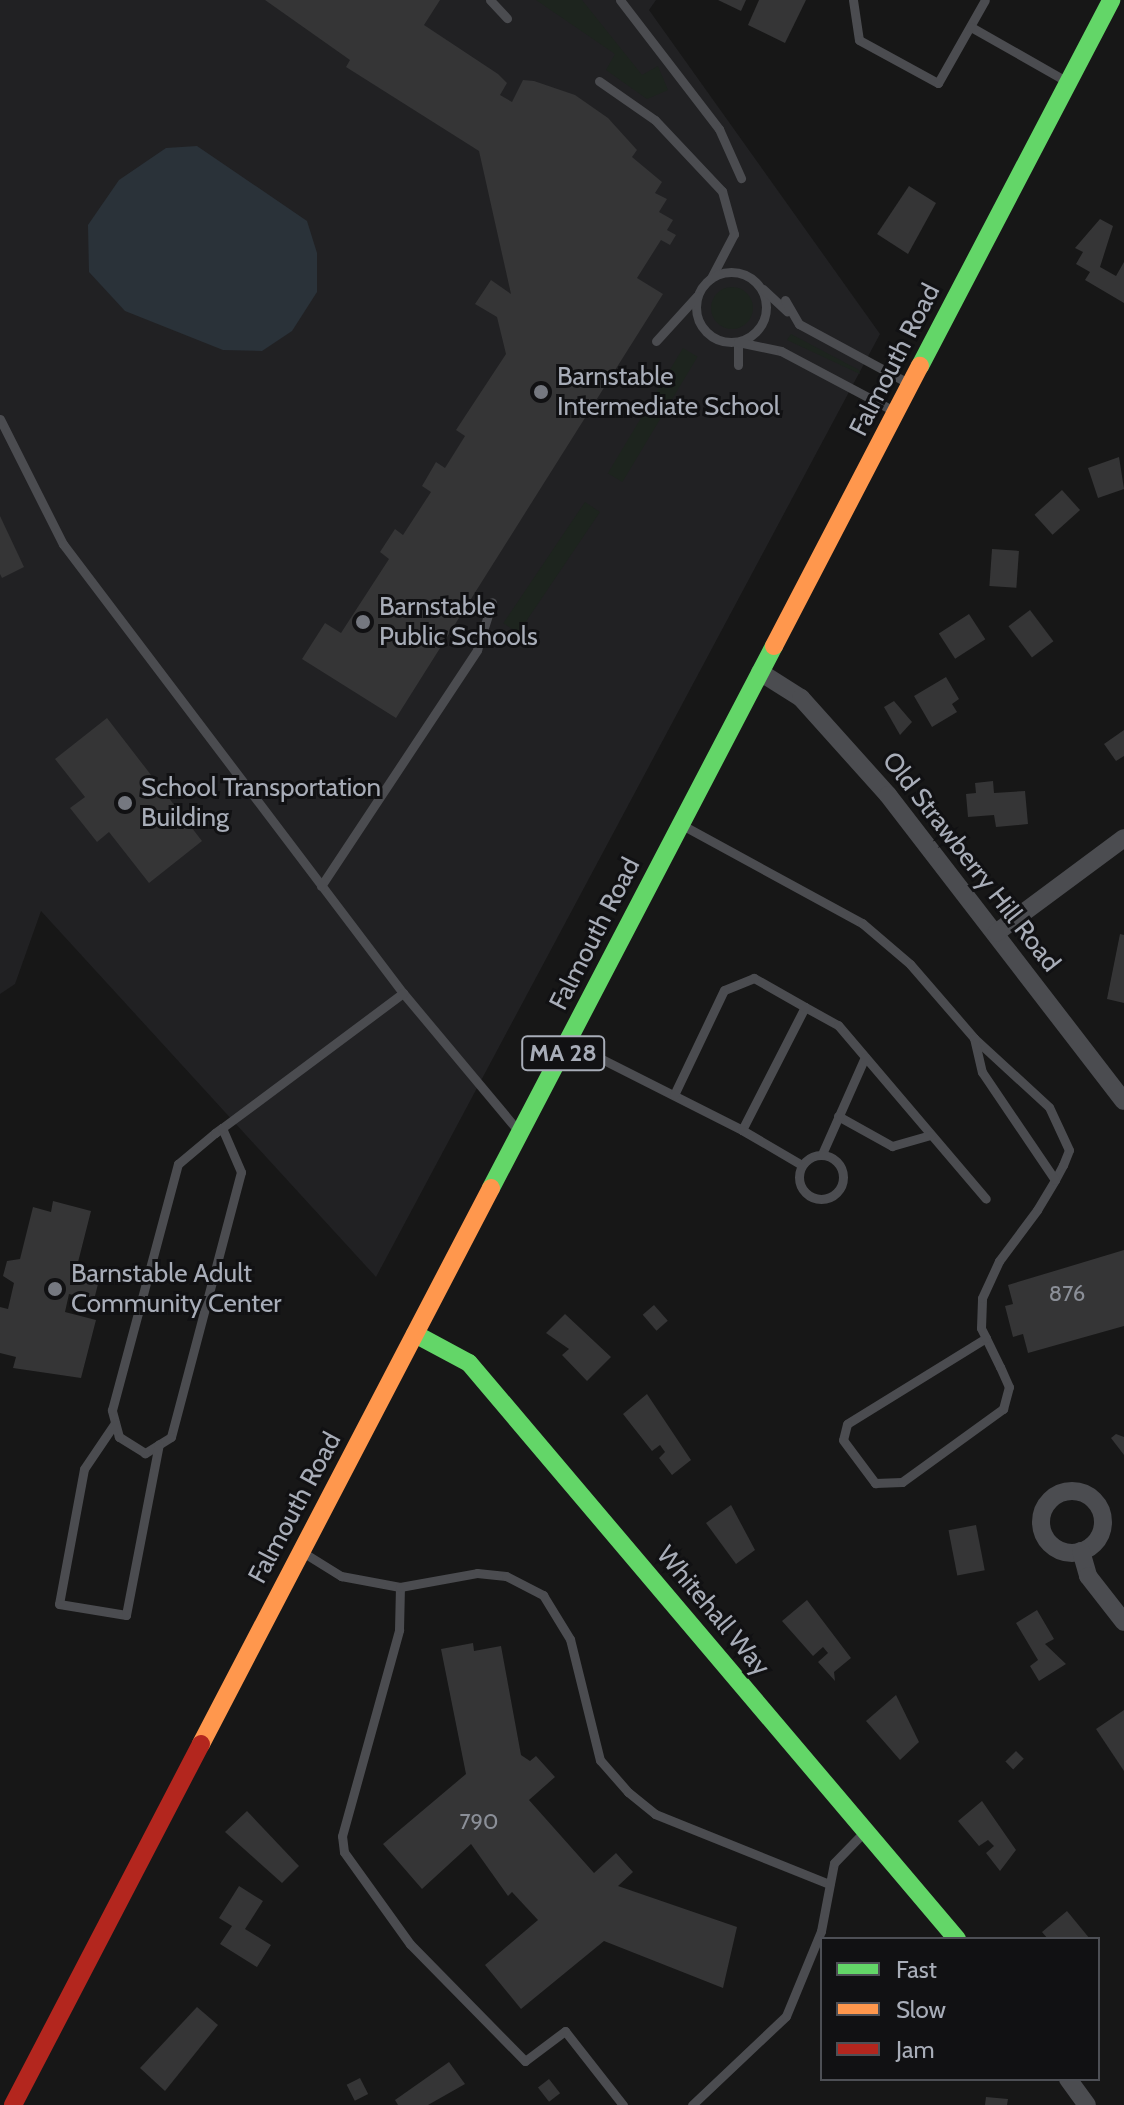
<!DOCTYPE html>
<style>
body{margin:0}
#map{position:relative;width:1124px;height:2105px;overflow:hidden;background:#171717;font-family:Cabin,sans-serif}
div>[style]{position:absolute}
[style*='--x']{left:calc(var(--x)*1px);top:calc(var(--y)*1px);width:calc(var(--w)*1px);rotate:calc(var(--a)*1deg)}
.built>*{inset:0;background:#212123}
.green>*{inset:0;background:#1d241e;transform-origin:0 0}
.round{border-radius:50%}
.water>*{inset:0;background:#2a3239}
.building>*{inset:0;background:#353536;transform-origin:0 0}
.lane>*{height:9px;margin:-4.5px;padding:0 4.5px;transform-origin:4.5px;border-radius:4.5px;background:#4b4c50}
.lane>.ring{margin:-4.5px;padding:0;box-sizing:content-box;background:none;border:9px solid #4b4c50;border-radius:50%}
.street>*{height:18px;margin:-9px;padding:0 9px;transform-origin:9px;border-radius:9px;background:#4b4c50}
.street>.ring{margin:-9px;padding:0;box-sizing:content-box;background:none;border:18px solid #4b4c50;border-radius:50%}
.fast>*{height:18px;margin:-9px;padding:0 9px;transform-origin:9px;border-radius:9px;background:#63d668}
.slow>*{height:18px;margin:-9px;padding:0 9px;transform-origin:9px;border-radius:9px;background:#ff974d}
.jam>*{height:18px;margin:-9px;padding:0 9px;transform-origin:9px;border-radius:9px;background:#b3261e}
.dots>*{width:22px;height:22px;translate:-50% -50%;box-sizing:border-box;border:4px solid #111113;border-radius:50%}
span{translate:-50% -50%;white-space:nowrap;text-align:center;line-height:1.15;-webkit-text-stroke:6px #111113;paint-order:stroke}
.number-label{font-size:22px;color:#8b8f98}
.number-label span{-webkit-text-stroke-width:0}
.shield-label span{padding:2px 6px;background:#111113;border:2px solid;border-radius:6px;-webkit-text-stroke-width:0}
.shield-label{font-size:24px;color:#a8adb8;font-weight:700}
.street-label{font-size:26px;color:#a8adb8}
.poi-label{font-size:26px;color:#a8adb8}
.left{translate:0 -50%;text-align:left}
.legend{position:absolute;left:820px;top:1937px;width:280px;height:144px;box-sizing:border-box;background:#111113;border:2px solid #4d4f55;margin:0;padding:10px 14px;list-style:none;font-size:24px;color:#a8adb8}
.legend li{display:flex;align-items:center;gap:16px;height:40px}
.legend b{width:40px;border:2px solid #4d4f55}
</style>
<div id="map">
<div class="built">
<i style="clip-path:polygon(0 0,656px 0,649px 10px,880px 334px,376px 1277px,41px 911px,15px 984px,0 994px)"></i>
</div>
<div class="green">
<i style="clip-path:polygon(536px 0,582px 0,642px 75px,658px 66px,668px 90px,647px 99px,606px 70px,615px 54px)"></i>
<i class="round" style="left:711px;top:287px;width:42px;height:42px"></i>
<i style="clip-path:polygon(791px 334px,859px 370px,860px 374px,787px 340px)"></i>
<i style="left:683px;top:348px;width:17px;height:146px;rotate:31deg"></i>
<i style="left:585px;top:502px;width:18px;height:146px;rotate:34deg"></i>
</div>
<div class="water">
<i style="clip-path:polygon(197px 146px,307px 221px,317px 253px,317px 292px,292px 331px,262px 351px,223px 350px,125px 311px,89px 272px,88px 225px,119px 180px,166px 148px)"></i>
</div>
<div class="building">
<i style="clip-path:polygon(265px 0,440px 0,424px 25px,498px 74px,507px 83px,500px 95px,512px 102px,523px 80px,534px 81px,575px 95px,608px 118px,637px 150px,632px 157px,662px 182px,655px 193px,667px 199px,659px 212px,673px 220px,667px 230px,676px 235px,670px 245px,661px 240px,637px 278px,663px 294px,396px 718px,302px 659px,325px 623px,341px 633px,389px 559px,380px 552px,395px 529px,403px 535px,431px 492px,422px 486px,436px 462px,445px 468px,465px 436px,456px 430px,506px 354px,497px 317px,475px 304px,491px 280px,511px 294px,479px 151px,346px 67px,350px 60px)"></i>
<i style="clip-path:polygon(718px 0,746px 0,741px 11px)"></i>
<i style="clip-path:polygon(759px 0,806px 0,785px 43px,748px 25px)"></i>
<i style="clip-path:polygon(909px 186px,936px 203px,908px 254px,877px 234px)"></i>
<i style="clip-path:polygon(1100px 219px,1113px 226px,1100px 267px,1116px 276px,1124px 262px,1124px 303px,1085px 280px,1090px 272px,1076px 264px,1083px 252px,1075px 248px)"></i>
<i style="clip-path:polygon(1119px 457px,1124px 489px,1098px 498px,1088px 468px)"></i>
<i style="left:1062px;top:490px;width:27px;height:37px;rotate:48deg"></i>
<i style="clip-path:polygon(0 516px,24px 567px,2px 578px,0 574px)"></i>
<i style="left:992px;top:549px;width:27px;height:37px;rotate:4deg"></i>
<i style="left:1030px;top:610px;width:39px;height:27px;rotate:53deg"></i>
<i style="left:969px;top:614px;width:30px;height:36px;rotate:57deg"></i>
<i style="clip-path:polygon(946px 677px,959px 699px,952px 704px,957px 712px,932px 727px,914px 696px)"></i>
<i style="clip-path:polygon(894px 701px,912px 722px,900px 735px,884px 707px)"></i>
<i style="clip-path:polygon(107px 718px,202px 841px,149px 883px,109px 832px,97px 842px,70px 808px,85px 797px,55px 759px)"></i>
<i style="clip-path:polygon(1124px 730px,1124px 756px,1116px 761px,1104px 744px)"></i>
<i style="clip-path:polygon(993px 781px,994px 793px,1025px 791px,1028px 824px,996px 827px,994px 815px,968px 817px,966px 794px,976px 793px,975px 783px)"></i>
<i style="clip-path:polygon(1120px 934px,1124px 935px,1124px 1003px,1107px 999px)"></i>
<i style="clip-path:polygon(53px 1201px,91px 1211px,75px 1274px,99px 1280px,94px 1300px,69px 1294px,65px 1312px,96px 1320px,81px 1378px,13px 1368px,16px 1357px,0 1353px,0 1307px,8px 1309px,14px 1283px,3px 1276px,7px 1261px,20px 1259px,33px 1207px,51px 1212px)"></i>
<i style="clip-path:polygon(1124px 1250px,1124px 1326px,1028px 1353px,1023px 1334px,1013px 1337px,1005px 1306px,1013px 1304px,1008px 1285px)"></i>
<i style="left:654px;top:1305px;width:21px;height:15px;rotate:49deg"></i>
<i style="clip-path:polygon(565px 1314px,611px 1357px,587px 1381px,562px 1355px,569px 1349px,546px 1333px)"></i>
<i style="clip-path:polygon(647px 1394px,691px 1460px,672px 1475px,659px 1458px,665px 1452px,660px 1445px,652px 1451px,623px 1414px)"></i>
<i style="clip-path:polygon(1116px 1434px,1124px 1437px,1124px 1455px,1111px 1438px)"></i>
<i style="clip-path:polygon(731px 1505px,755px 1550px,736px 1564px,706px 1523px)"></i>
<i style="left:976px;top:1525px;width:46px;height:28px;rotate:79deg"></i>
<i style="clip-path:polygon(807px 1600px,851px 1658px,834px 1672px,835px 1681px,818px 1662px,828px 1653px,823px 1647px,813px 1656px,782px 1621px)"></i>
<i style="clip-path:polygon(1037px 1610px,1054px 1639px,1045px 1644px,1066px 1664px,1039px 1681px,1030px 1666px,1038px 1660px,1016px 1623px)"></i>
<i style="clip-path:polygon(473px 1643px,474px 1651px,501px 1646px,521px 1755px,530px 1761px,536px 1756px,555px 1777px,529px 1800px,594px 1873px,616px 1853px,633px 1872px,618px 1886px,737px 1927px,723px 1988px,604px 1941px,521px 2009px,485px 1965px,538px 1920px,512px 1892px,508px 1896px,471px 1844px,422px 1889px,383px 1844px,466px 1774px,441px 1649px)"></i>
<i style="clip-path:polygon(896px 1695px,919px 1742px,900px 1760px,866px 1721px)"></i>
<i style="clip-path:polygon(1124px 1710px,1124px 1771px,1096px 1729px)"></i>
<i style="left:1016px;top:1751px;width:11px;height:15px;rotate:45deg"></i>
<i style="clip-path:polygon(982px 1801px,1016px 1850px,1000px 1871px,986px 1853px,994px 1846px,988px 1840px,979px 1846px,958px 1821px)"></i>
<i style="clip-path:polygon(247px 1811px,299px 1866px,282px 1883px,225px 1832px)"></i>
<i style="clip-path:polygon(239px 1886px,263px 1901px,245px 1929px,271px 1945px,257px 1967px,220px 1944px,232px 1926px,219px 1918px)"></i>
<i style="clip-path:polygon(1067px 1911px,1090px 1939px,1048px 1939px,1042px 1932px)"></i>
<i style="clip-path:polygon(197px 2007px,218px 2025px,165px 2091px,140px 2068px)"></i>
<i style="clip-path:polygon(449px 2062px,465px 2084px,428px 2105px,398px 2105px,395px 2100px)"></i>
<i style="left:360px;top:2078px;width:18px;height:15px;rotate:63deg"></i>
<i style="left:549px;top:2079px;width:18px;height:14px;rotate:52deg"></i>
<i style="clip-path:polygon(986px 2097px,1008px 2099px,1007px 2105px,985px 2105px)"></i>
</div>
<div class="lane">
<i style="--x:490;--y:0;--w:25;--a:47"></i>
<i style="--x:620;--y:0;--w:163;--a:52.5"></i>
<i style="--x:719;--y:129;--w:54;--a:65.8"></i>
<i style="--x:853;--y:0;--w:40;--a:81.5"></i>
<i style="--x:859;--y:40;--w:90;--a:28.6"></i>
<i style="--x:938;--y:83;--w:95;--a:-60.5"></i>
<i style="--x:971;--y:27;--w:109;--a:29.6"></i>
<i style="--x:599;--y:81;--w:68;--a:34.9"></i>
<i style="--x:655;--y:120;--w:98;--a:46.7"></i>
<i style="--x:722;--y:191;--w:45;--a:74.4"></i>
<i style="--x:734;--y:234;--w:50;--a:117.6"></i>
<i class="ring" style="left:696px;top:272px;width:61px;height:61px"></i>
<i style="--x:763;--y:289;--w:33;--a:43"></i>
<i style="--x:785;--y:300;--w:28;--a:60"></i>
<i style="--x:799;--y:324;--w:124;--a:28.4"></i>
<i style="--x:656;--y:341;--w:61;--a:-47.7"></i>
<i style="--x:738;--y:365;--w:23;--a:-90"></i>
<i style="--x:738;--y:342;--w:44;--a:11.8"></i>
<i style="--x:781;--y:351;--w:128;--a:28"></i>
<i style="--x:0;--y:419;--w:140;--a:63.3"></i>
<i style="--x:63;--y:544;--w:563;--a:52.87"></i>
<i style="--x:403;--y:993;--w:176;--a:50.1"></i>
<i style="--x:684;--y:826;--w:203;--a:28.6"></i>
<i style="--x:862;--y:923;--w:63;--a:40.5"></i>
<i style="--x:910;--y:964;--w:98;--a:49.1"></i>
<i style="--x:321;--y:886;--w:283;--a:-56.5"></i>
<i style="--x:477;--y:650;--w:50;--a:-72.6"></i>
<i style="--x:805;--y:1007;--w:38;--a:29"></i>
<i style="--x:838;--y:1025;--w:228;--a:49.6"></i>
<i style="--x:572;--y:1044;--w:191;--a:26.8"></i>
<i style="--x:742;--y:1130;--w:138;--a:-62.9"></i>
<i style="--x:805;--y:1007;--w:59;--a:-150.4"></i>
<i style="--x:754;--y:978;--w:32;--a:158"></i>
<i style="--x:724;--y:990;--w:116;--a:115.5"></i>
<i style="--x:838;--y:1116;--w:62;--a:29.1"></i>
<i style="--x:892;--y:1146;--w:40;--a:-16"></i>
<i style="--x:222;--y:1128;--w:48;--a:66.6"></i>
<i style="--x:241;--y:1172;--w:274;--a:104.8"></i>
<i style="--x:171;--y:1437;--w:31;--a:148"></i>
<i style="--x:145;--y:1453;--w:31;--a:-148"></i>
<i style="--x:119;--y:1437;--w:28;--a:-105"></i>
<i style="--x:112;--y:1410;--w:255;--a:-75"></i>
<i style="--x:178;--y:1164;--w:48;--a:-40"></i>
<i style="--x:215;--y:1133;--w:9;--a:-36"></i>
<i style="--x:222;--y:1128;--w:226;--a:-36.7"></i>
<i style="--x:742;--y:1130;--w:69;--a:30.3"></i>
<i style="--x:822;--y:1154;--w:106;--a:-66.1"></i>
<i class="ring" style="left:799px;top:1155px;width:35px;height:35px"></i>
<i style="--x:986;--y:1338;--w:163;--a:148.3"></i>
<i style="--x:847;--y:1424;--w:16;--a:104"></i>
<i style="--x:843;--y:1440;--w:54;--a:53.3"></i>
<i style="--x:875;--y:1483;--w:27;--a:-2"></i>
<i style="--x:902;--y:1482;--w:125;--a:-35.9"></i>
<i style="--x:1003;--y:1409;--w:23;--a:-75"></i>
<i style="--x:1009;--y:1387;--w:22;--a:-114"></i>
<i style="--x:1000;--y:1367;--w:32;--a:-116"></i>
<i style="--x:986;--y:1338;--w:11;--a:-117"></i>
<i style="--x:981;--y:1328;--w:30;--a:-88"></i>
<i style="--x:982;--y:1298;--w:41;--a:-65.3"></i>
<i style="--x:999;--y:1261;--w:64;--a:-53.3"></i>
<i style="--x:1037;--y:1210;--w:35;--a:-59"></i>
<i style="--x:1055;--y:1180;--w:17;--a:-62"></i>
<i style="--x:1063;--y:1165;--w:16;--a:-68"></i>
<i style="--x:1069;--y:1150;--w:47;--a:-114.9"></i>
<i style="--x:1049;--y:1107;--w:102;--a:-137.4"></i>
<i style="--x:974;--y:1038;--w:35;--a:77"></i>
<i style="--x:982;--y:1072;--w:130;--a:55.9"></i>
<i style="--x:115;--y:1423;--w:55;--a:124"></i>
<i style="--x:84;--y:1469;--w:137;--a:100.5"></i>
<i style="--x:59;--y:1604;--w:68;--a:9.3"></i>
<i style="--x:126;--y:1615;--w:174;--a:-79.1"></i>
<i style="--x:304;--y:1553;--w:44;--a:31.9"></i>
<i style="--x:341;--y:1576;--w:60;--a:10.6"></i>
<i style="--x:623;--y:2105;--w:94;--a:-128.1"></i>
<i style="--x:565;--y:2031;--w:50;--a:143.1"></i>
<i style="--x:525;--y:2061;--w:164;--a:-134.5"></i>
<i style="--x:410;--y:1944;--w:113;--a:-125.7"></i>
<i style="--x:344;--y:1852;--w:16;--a:-97"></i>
<i style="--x:342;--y:1836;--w:214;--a:-74.5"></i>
<i style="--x:399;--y:1630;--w:43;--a:-88.7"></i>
<i style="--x:400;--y:1587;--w:78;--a:-10.3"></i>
<i style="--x:477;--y:1573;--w:29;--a:6"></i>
<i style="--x:506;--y:1576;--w:42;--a:27.2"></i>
<i style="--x:543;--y:1595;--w:52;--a:58.5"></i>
<i style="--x:570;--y:1639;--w:125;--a:76.1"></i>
<i style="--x:600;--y:1760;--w:43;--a:48.8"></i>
<i style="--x:628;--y:1792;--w:35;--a:39"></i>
<i style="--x:655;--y:1814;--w:188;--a:21.9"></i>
<i style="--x:692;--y:2105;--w:129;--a:-43.4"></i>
<i style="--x:786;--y:2016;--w:92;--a:-67.6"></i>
<i style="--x:821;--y:1931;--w:69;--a:-79.2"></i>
<i style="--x:834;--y:1863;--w:42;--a:-46"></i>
</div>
<div class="street">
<i style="--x:760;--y:672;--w:49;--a:32.4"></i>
<i style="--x:801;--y:698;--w:130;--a:48.1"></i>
<i style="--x:888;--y:795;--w:386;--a:52.4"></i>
<i style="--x:996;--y:933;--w:159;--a:-36.6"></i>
<i class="ring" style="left:1041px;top:1491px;width:44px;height:44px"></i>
<i style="--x:1081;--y:1551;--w:26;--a:74"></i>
<i style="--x:1088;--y:1576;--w:58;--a:52"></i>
<i style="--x:1068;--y:2079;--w:32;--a:54"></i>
</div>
<div class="fast">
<i style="--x:920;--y:366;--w:413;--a:-62.4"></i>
<i style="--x:491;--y:1188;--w:611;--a:-62.43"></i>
<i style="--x:415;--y:1334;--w:61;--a:28.2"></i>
<i style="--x:469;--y:1363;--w:755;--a:49.73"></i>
</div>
<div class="slow">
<i style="--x:774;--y:646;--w:316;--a:-62.5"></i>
<i style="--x:201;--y:1744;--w:627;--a:-62.45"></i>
</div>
<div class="jam">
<i style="--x:13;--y:2105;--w:407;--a:-62.5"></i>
</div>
<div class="dots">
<i style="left:541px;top:392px;background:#757880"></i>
<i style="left:363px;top:622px;background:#757880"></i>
<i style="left:125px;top:803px;background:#757880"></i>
<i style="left:55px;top:1289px;background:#757880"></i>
</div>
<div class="number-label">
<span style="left:1067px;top:1294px">876</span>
<span style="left:479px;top:1822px">790</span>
</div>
<div class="shield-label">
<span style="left:563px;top:1053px">MA 28</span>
</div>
<div class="street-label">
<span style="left:895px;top:360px;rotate:-63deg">Falmouth Road</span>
<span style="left:971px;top:862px;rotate:52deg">Old Strawberry Hill Road</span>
<span style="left:595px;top:934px;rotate:-63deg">Falmouth Road</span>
<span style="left:295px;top:1508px;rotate:-62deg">Falmouth Road</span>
<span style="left:713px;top:1611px;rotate:50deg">Whitehall Way</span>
</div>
<div class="poi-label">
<span class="left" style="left:557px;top:392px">Barnstable<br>Intermediate School</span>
<span class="left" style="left:379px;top:622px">Barnstable<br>Public Schools</span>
<span class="left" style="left:141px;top:803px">School Transportation<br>Building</span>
<span class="left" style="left:71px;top:1289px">Barnstable Adult<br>Community Center</span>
</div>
<ul class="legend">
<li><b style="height:10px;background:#63d668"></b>Fast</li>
<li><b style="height:10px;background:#ff974d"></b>Slow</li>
<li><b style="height:10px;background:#b3261e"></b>Jam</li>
</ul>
</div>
